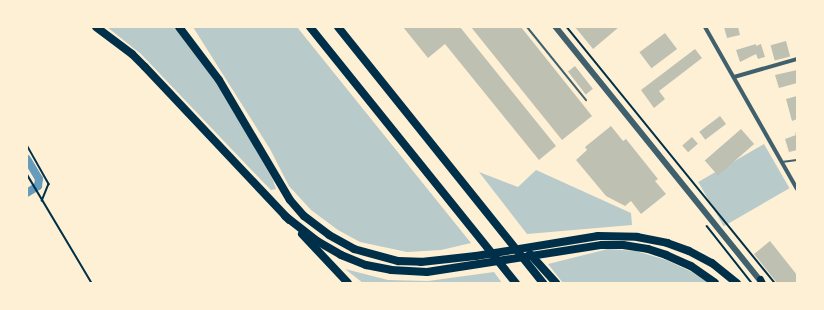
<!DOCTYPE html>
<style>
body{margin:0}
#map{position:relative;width:824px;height:310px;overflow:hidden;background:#fdf0d5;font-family:"Source Serif 4",serif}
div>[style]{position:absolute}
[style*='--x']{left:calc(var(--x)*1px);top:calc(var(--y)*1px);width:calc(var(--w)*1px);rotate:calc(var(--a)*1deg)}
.green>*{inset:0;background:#b9caca;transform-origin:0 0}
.canal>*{height:8px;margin:-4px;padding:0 4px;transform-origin:4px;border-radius:4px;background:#669bbc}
.building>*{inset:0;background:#bec0b2;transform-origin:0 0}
.path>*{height:1.5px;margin:-0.75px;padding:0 0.75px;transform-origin:0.75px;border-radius:0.75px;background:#003049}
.service>*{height:2px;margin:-1px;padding:0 1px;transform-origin:1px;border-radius:1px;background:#3f606c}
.minor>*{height:4px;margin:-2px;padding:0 2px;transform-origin:2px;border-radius:2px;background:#3f606c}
.tertiary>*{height:5.5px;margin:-2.75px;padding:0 2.75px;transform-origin:2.75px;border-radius:2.75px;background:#3f606c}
.primary>*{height:7px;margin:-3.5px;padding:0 3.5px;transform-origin:3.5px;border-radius:3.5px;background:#003049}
.motorway>*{height:8px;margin:-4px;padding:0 4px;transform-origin:4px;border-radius:4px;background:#003049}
span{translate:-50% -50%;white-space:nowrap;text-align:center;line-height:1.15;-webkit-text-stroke:4px #fdf0d5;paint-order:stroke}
.frame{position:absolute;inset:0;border:28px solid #fdf0d5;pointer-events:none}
</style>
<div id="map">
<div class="green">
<i style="clip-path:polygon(107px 27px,174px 27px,219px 85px,273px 180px,276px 189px,271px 190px,263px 182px,141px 54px)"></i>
<i style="clip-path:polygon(193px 27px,297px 27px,471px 243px,441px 250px,407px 252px,360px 242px,338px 230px,311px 210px,289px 186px,270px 149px)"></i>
<i style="left:764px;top:144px;width:51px;height:76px;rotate:60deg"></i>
<i style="clip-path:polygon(536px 170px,631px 213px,632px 225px,527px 234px,479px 172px,518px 187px)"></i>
<i style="clip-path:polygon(608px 249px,636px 251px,666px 260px,692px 272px,709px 283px,563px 283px,548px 264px)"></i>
<i style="clip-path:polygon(345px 269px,388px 280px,428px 281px,494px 272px,502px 283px,363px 283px)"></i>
</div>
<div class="canal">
<i style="--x:27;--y:159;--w:23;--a:59"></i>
<i style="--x:39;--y:179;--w:7;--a:98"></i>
<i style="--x:38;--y:186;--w:13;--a:148"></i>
</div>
<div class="building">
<i style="clip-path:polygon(403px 27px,460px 27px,556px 146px,539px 160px,445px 44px,428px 58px)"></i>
<i style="clip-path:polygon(471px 27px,521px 27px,592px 116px,562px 140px)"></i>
<i style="clip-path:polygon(575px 27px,619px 27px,593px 49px)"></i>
<i style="clip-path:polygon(724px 27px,738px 27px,740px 35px,727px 38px)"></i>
<i style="left:665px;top:33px;width:20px;height:32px;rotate:53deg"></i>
<i style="left:786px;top:41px;width:16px;height:16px;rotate:75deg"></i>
<i style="clip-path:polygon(756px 44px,756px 46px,761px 44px,765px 57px,758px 59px,756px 54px,740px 62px,736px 50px)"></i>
<i style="clip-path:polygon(695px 49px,702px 58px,659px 91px,665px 99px,654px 108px,641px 90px)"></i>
<i style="left:575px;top:66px;width:29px;height:9px;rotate:52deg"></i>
<i style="clip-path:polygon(797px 70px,797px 83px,779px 88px,775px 75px)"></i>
<i style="clip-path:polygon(797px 96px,797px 119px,792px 121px,786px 99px)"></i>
<i style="left:720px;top:116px;width:10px;height:26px;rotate:53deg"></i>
<i style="clip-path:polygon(611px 126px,623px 141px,626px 139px,658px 179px,655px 181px,666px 194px,641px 214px,631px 201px,625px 206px,606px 196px,576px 160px,587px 150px,585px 147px)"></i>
<i style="left:741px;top:129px;width:20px;height:48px;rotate:49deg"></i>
<i style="clip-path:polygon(797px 132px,797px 150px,789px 152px,785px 139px,796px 135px,795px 133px)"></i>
<i style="left:692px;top:137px;width:9px;height:13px;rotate:49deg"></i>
<i style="clip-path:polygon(770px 241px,797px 275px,797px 283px,777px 283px,754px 254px)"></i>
</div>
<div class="path">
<i style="--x:567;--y:27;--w:330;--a:50.9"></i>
<i style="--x:27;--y:145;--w:45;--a:60.6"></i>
<i style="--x:49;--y:184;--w:18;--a:112"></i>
<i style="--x:27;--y:174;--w:127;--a:59.2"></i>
<i style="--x:707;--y:226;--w:73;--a:51.7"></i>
</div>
<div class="service">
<i style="--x:527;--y:27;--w:94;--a:51.1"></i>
<i style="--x:782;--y:162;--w:15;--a:-8"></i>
</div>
<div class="minor">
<i style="--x:705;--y:27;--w:186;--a:60.4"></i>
<i style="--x:734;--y:77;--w:66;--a:-15.9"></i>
</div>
<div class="tertiary">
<i style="--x:556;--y:27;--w:328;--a:51.1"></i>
</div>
<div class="primary">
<i style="--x:760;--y:279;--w:4;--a:63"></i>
</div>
<div class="motorway">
<i style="--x:96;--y:27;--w:45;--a:36.9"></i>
<i style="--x:132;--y:54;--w:18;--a:45"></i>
<i style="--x:145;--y:67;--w:210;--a:46.7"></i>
<i style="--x:179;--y:27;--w:66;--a:53"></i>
<i style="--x:219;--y:80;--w:139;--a:59.4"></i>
<i style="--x:290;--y:200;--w:21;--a:49"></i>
<i style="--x:304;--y:216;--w:31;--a:37"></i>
<i style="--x:329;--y:235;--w:29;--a:29"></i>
<i style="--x:354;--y:249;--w:46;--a:15.3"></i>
<i style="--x:398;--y:261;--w:23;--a:2"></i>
<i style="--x:421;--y:262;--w:55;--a:-6.2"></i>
<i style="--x:476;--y:256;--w:124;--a:-9.3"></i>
<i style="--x:598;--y:236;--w:39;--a:1"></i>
<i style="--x:637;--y:237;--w:31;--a:11"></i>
<i style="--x:667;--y:243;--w:23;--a:20"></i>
<i style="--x:689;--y:251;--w:26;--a:28"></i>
<i style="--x:712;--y:263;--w:32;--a:39"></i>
<i style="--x:310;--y:27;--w:329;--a:51.2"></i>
<i style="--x:338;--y:27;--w:328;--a:51.3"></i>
<i style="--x:285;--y:216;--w:41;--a:38"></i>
<i style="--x:317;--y:241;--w:28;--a:30"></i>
<i style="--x:341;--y:255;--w:27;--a:22"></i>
<i style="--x:366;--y:265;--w:25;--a:11"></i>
<i style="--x:391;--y:270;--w:36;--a:3"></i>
<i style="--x:427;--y:272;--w:177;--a:-8.8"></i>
<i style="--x:602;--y:245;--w:21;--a:0"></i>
<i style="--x:623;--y:245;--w:25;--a:9"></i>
<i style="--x:648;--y:249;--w:19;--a:18"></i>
<i style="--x:666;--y:255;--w:27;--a:24"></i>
<i style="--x:691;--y:266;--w:29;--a:35"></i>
<i style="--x:302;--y:234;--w:67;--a:46.8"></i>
<i style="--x:530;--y:254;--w:39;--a:48"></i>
</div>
<div class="frame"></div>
</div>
